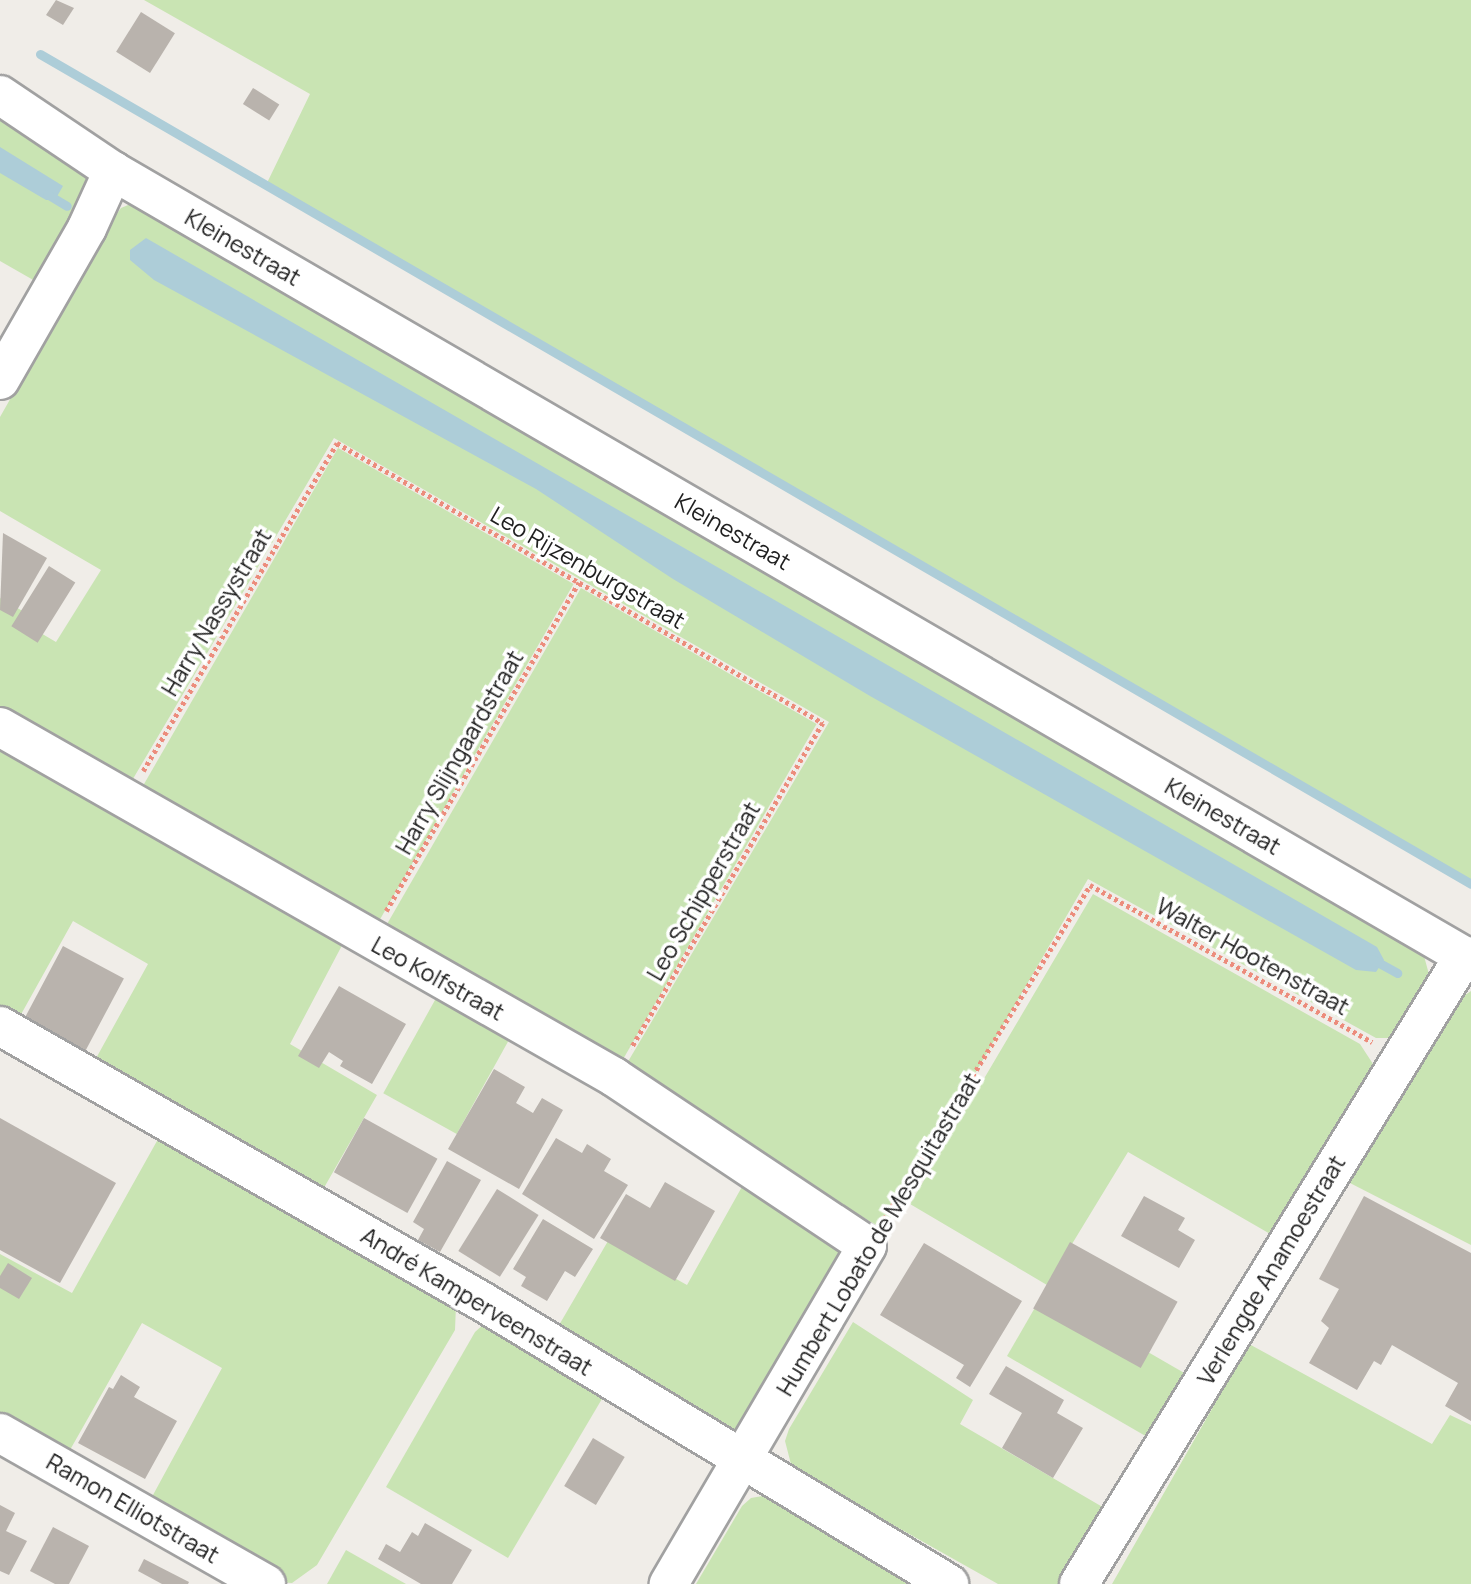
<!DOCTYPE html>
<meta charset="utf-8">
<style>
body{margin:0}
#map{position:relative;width:1471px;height:1584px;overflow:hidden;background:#f0ede8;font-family:Manrope,sans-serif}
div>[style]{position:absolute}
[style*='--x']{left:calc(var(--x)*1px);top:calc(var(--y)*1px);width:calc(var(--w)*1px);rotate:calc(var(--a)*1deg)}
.grass>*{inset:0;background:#c9e4b3;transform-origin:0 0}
.water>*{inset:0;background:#adcdd8}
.stream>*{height:9px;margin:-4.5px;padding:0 4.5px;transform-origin:4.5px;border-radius:4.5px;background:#adcdd8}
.building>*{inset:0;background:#b9b3ad;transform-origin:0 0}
.path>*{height:4.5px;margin-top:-2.25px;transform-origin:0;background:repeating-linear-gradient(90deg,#ec8c7c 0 3.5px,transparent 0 7px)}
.roads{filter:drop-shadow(2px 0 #a1a1a1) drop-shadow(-2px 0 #a1a1a1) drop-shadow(0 2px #a1a1a1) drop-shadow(0 -2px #a1a1a1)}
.minor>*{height:38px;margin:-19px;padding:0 19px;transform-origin:19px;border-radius:19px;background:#fff}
span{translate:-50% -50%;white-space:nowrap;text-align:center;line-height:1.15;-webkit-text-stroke:7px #fff;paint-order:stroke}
.street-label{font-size:23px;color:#202020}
</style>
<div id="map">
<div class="grass">
<i style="clip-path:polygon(144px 0,1471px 0,1471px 884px,266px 185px,310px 94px)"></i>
<i style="clip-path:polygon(0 110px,98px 184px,49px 289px,0 261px)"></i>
<i style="clip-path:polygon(140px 200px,1421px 945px,1430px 978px,1400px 1028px,1388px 1038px,1376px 1038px,1088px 879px,884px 1230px,623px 1070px,829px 722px,334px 438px,127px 789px,0 715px,0 598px,26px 613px,22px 622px,56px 642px,101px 570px,0 511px,0 417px,112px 220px,121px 208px)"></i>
<i style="left:338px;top:448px;width:272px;height:400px;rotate:30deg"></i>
<i style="left:581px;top:588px;width:272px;height:398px;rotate:30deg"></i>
<i style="clip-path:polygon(0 733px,348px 934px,290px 1044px,377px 1095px,321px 1193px,94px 1062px,148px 964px,73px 921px,19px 1018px,0 1007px)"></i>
<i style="clip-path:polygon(1093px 894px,1360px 1044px,1373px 1064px,1371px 1077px,1277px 1238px,1128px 1152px,1047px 1285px,910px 1204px)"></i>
<i style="left:440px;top:991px;width:84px;height:117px;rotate:29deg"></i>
<i style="clip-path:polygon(1471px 991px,1471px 1245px,1348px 1182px,1452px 1004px)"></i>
<i style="clip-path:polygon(162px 1132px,456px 1305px,455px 1330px,317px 1565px,292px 1583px,278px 1582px,147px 1506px,222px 1368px,142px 1323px,66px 1457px,0 1425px,0 1254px,72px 1293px)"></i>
<i style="clip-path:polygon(748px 1176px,850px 1243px,740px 1440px,555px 1332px,608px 1241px,687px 1285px)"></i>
<i style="left:1044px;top:1292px;width:172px;height:74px;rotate:30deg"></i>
<i style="clip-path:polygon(853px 1322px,973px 1400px,960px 1424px,1118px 1516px,1076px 1584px,998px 1584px,792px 1468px,785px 1441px,789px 1429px)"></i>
<i style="clip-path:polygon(485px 1323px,609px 1387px,508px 1558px,386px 1487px,475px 1332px)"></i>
<i style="clip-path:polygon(1249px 1344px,1432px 1444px,1450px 1415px,1471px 1425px,1471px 1584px,1112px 1584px)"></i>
<i style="clip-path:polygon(775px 1494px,940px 1584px,696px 1584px,742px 1506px,751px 1498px)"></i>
<i style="clip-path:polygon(346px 1550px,406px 1584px,327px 1584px)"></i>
</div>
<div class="water">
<i style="clip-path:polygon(0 147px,63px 186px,55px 200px,46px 200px,0 173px)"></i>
<i style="clip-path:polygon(146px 238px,1377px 947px,1384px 960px,1376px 972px,1356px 970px,870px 696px,673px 579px,536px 489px,154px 280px,130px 260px,130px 250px)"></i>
</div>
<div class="stream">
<i style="--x:40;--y:54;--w:1654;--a:30.11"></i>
<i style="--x:47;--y:194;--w:23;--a:31"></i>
<i style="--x:1372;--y:959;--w:29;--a:29"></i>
</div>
<div class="building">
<i style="clip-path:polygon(56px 0,74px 8px,63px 25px,46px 15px)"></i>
<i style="left:141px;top:12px;width:40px;height:47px;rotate:32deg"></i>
<i style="left:253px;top:88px;width:31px;height:19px;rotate:32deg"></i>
<i style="clip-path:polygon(3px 533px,47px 558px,13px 617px,0 610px)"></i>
<i style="left:49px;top:566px;width:31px;height:71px;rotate:32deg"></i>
<i style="left:63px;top:946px;width:69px;height:87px;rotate:28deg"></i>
<i style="clip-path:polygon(339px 986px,406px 1024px,372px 1084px,340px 1066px,343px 1061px,329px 1052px,319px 1068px,298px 1056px)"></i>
<i style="clip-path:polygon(494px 1069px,525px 1087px,516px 1103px,533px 1113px,542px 1098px,563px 1110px,519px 1189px,448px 1149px)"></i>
<i style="clip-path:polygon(0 1118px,116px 1183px,60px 1283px,0 1250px)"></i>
<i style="left:364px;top:1118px;width:84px;height:62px;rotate:29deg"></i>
<i style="clip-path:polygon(556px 1138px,582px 1153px,587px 1144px,611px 1159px,604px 1171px,628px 1185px,594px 1239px,522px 1194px)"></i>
<i style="clip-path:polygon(447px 1161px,481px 1180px,440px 1252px,418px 1240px,424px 1229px,413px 1222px)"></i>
<i style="clip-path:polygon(665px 1182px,715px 1211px,675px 1281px,600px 1238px,626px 1194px,650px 1208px)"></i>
<i style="left:497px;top:1189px;width:49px;height:73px;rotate:32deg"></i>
<i style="clip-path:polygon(1144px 1196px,1185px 1218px,1178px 1230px,1195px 1240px,1179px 1268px,1121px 1236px)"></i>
<i style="clip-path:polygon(1364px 1196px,1471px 1253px,1471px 1421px,1445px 1406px,1458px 1383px,1392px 1345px,1381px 1365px,1374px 1361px,1357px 1390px,1309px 1363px,1329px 1328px,1321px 1321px,1339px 1289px,1319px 1279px)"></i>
<i style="clip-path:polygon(543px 1219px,593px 1249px,575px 1277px,565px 1271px,547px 1301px,521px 1286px,526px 1277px,513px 1269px)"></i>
<i style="left:1070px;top:1242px;width:123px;height:76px;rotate:29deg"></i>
<i style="clip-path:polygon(924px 1243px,1022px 1301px,970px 1387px,956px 1378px,964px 1365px,880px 1315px)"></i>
<i style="clip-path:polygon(8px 1263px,32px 1278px,19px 1299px,0 1288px,0 1276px)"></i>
<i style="clip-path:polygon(1006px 1366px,1064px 1400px,1057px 1413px,1083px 1428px,1053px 1478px,1002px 1448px,1022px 1413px,989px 1394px)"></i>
<i style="clip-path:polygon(121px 1375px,140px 1387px,134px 1397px,177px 1421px,145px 1479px,78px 1443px,109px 1387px,113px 1389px)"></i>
<i style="left:593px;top:1438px;width:37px;height:56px;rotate:31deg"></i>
<i style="clip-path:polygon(0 1505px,15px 1513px,6px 1531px,27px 1541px,9px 1575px,0 1571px)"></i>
<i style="clip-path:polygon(425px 1523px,472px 1550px,452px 1584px,421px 1584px,378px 1559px,386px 1544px,400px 1552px,412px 1532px,418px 1536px)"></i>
<i style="clip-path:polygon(53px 1527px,89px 1546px,69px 1584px,55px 1584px,30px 1571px)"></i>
<i style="clip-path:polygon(144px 1559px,189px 1582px,188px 1584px,162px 1584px,138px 1571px)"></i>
</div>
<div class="path">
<i style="--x:143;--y:771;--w:381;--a:-59.4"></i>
<i style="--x:337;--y:443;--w:561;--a:29.95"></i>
<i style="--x:823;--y:723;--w:378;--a:120.5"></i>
<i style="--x:386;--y:911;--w:381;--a:-59.6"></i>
<i style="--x:884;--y:1219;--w:392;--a:-58.3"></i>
<i style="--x:1090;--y:885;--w:323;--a:29.1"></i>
</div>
<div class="roads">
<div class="minor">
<i style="--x:0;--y:95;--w:136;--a:33.9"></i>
<i style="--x:113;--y:171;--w:1571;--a:30.16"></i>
<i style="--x:0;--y:380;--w:175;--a:-60.2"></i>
<i style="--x:87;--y:228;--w:63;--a:-65.5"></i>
<i style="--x:0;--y:727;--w:707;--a:29.68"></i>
<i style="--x:614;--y:1077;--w:304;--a:33.7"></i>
<i style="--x:867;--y:1246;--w:392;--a:120.4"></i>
<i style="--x:0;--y:1026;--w:556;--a:29.74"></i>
<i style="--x:483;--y:1302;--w:545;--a:31.18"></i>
<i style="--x:0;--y:1433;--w:306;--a:29.6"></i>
<i style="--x:1079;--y:1584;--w:737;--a:-58.49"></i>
</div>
</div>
<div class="street-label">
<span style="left:243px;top:247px;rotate:30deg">Kleinestraat</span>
<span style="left:733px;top:531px;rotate:30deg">Kleinestraat</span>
<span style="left:588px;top:567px;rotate:30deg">Leo Rijzenburgstraat</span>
<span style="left:216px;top:612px;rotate:-59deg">Harry Nassystraat</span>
<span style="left:459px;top:752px;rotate:-60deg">Harry Slijngaardstraat</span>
<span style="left:1223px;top:816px;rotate:30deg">Kleinestraat</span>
<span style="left:703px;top:891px;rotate:-60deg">Leo Schipperstraat</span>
<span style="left:1253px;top:956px;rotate:29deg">Walter Hootenstraat</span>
<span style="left:438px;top:978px;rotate:29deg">Leo Kolfstraat</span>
<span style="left:878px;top:1234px;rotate:-59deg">Humbert Lobato de Mesquitastraat</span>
<span style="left:1271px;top:1270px;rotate:-59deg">Verlengde Anamoestraat</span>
<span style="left:477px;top:1301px;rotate:31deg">André Kamperveenstraat</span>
<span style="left:133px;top:1508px;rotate:30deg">Ramon Elliotstraat</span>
</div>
</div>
